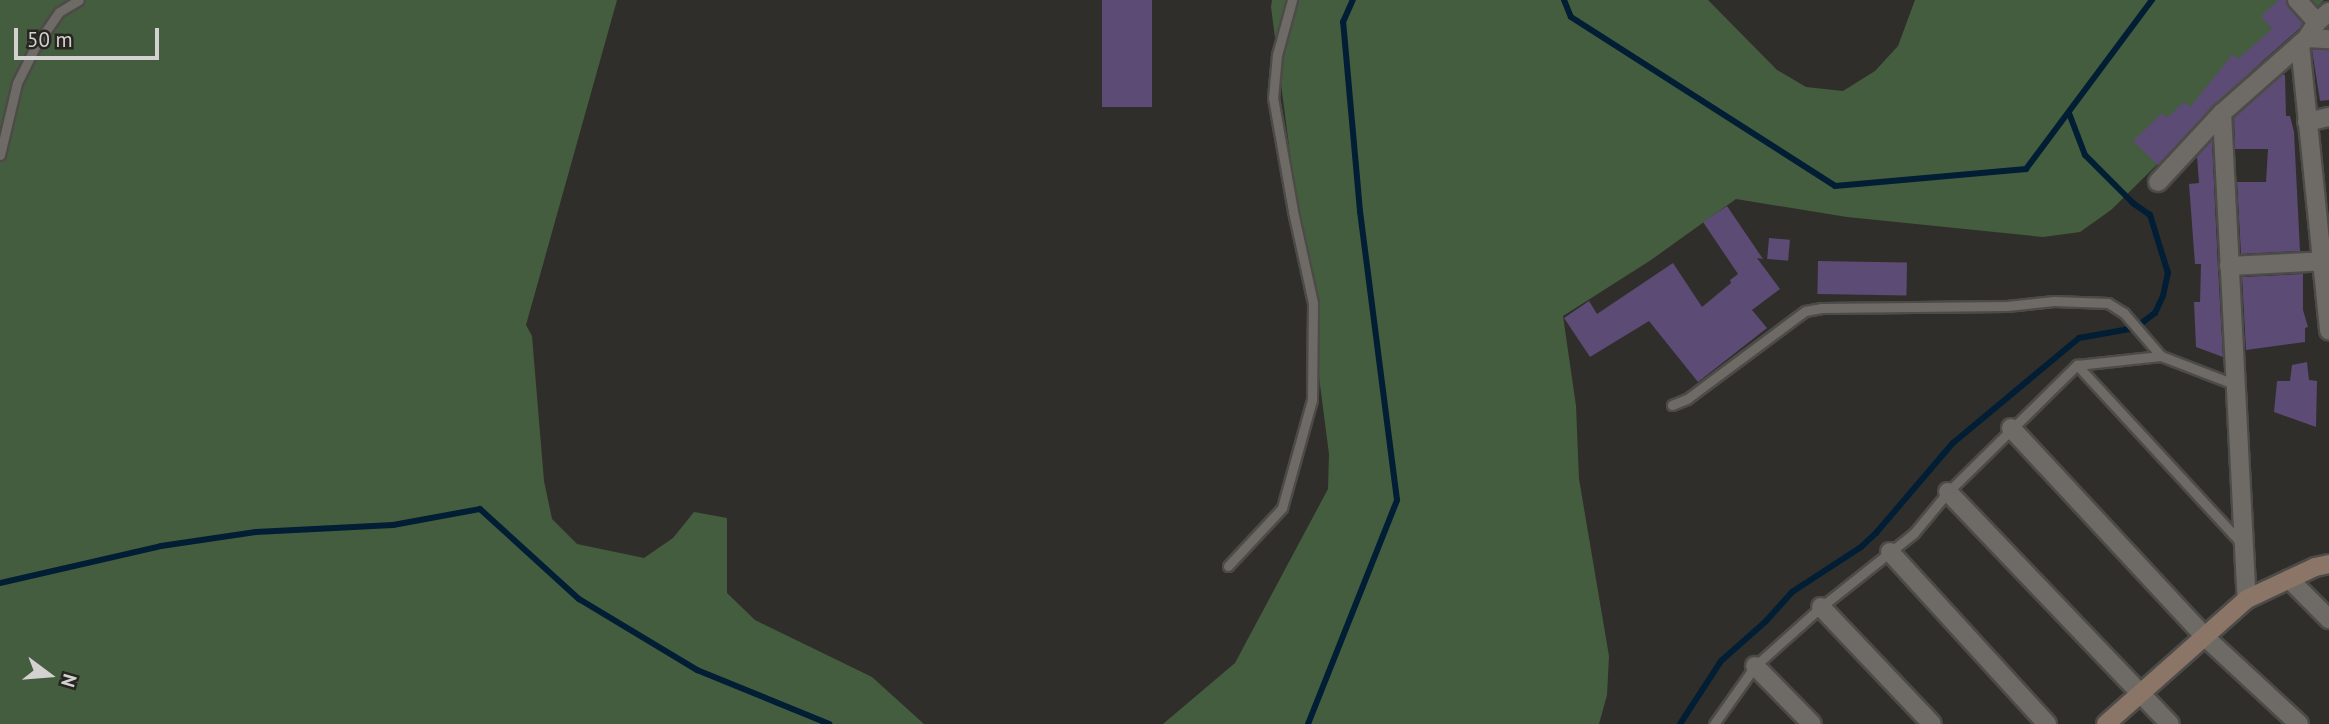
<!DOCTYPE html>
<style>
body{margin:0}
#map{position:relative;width:2329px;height:724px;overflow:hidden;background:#302e2a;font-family:"PT Sans",sans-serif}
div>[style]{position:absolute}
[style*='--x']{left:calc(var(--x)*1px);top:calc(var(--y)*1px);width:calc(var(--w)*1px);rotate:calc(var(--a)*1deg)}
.green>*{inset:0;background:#455d3f}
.stream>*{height:6px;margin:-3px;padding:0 3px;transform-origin:3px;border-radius:3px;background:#021e35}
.building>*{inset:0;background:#5c4b74;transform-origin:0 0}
.roads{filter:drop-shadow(2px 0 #4d4b48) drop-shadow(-2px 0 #4d4b48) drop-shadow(0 2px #4d4b48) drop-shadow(0 -2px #4d4b48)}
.lane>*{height:9px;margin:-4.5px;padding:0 4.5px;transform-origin:4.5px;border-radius:4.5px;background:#6e6b66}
.street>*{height:18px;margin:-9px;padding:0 9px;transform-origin:9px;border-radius:9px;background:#6e6b66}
.secondary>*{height:18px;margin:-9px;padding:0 9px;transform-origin:9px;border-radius:9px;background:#8a7567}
span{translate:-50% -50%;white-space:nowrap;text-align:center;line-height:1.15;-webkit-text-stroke:5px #262520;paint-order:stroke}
.north{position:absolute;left:14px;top:640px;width:70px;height:70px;-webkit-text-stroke:5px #262520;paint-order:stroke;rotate:106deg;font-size:19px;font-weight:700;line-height:28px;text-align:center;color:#d4d2d0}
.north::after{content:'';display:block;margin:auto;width:24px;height:32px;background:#d4d2d0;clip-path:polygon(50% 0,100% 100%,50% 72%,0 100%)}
.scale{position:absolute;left:14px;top:28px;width:145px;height:32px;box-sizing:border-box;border:4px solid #d4d2d0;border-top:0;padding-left:9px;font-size:21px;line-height:24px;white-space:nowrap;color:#d4d2d0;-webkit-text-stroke:5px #262520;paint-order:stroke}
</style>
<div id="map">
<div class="green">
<i style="clip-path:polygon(0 0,617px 0,526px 325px,532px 336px,544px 481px,552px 519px,577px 544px,644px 558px,673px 538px,694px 512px,727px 518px,727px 593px,755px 620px,872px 677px,924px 724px,0 724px)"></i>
<i style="clip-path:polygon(1272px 0,1708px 0,1777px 70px,1806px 87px,1843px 91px,1875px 71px,1898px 46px,1915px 0,2324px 0,2111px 210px,2080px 232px,2043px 237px,1847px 217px,1736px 199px,1651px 260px,1563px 316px,1576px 406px,1579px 479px,1609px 656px,1607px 695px,1599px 724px,1163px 724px,1235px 663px,1328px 489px,1329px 454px,1271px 7px)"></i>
</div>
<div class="stream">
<i style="--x:1564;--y:0;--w:18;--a:68"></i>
<i style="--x:1571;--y:17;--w:313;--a:32.6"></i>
<i style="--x:1835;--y:186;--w:192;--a:-5.1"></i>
<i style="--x:2026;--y:169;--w:211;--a:-53.3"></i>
<i style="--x:0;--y:583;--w:165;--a:-12.9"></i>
<i style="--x:161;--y:546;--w:96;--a:-8.4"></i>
<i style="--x:256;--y:532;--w:137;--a:-2.9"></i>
<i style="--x:393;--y:525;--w:88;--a:-10.4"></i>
<i style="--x:480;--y:509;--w:134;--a:42.3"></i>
<i style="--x:579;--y:599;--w:138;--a:31"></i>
<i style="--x:697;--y:670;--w:143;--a:22.2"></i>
<i style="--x:1308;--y:724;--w:241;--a:-68.3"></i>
<i style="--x:1397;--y:500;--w:291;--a:-97.3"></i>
<i style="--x:1360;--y:211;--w:190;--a:-95.1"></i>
<i style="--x:1343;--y:22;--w:24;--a:-66"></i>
<i style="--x:1680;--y:724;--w:75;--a:-56.9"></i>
<i style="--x:1721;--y:661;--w:60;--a:-41.6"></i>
<i style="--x:1766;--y:621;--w:39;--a:-48"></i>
<i style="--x:1792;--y:592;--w:82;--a:-33.1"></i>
<i style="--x:1861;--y:547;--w:21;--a:-43"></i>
<i style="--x:1876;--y:533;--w:118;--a:-49.5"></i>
<i style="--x:1953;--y:443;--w:164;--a:-39.8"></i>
<i style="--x:2079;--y:338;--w:57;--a:-10.1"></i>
<i style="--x:2135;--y:328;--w:25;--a:-37"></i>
<i style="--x:2155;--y:313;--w:19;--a:-65"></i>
<i style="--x:2163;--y:296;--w:24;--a:-78"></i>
<i style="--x:2168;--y:273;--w:61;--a:-107.2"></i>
<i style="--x:2150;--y:215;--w:21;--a:-145"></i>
<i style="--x:2133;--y:203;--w:68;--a:-135"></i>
<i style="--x:2085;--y:155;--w:45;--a:-110.9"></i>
</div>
<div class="building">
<i style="left:1102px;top:0;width:50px;height:107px"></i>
<i style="clip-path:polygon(2279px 0,2286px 0,2303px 23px,2300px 28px,2214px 104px,2158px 165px,2133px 141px,2162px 113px,2167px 118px,2184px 102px,2190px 107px,2233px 54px,2238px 59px,2272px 29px,2261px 16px)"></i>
<i style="clip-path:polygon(2312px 50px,2329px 50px,2329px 100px,2320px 101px)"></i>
<i style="clip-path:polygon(2282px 75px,2285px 75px,2286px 116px,2290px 116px,2294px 132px,2300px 251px,2241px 254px,2237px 182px,2266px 182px,2268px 149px,2235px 149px,2234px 118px)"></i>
<i style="clip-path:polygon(2212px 140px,2218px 267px,2223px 357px,2196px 347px,2194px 302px,2200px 302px,2201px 264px,2195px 264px,2189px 184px,2199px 183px,2197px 157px)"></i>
<i style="clip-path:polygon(1727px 206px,1763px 259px,1757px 258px,1780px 289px,1752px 310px,1767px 328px,1698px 382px,1649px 321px,1590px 357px,1564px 318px,1589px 301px,1597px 314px,1673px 263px,1702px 307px,1731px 283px,1730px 280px,1738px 274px,1703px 222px)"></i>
<i style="left:1769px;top:238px;width:21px;height:21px;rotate:5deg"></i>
<i style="left:1818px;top:261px;width:89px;height:33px;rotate:1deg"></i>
<i style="clip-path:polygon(2303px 274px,2303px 310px,2308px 327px,2305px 328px,2305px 342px,2246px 350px,2242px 277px)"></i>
<i style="clip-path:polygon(2307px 362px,2309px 380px,2317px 381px,2316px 427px,2274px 412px,2277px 381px,2290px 381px,2292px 365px)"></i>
</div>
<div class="roads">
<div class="lane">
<i style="--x:0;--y:155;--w:74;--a:-76.7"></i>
<i style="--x:17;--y:83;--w:40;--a:-63.4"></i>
<i style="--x:35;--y:47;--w:42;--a:-55.6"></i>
<i style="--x:59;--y:12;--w:23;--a:-31"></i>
<i style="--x:2077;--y:365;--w:243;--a:47.3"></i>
<i style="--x:1672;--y:405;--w:16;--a:-22"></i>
<i style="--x:1687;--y:399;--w:147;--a:-36.7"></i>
<i style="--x:1805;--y:311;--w:17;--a:-10"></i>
<i style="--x:1822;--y:308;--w:185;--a:-0.6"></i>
<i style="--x:2007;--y:306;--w:47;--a:-6.1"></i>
<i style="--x:2054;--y:301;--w:54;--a:2.1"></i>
<i style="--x:2108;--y:303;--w:19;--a:32"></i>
<i style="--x:2124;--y:313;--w:57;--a:49.3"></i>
<i style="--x:1228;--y:566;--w:79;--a:-47"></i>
<i style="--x:1282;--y:508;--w:112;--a:-74.5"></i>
<i style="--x:1312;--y:400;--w:97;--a:-89.4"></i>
<i style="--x:1313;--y:303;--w:94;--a:-102.3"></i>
<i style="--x:1293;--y:211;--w:115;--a:-100"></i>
<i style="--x:1273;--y:98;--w:43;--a:-84.7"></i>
<i style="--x:1277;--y:55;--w:57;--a:-74.7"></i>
<i style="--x:1714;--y:724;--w:71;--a:-54.7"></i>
<i style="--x:1755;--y:666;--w:89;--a:-41.8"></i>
<i style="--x:1821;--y:607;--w:119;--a:-38.5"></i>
<i style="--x:1914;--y:533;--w:53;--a:-50.3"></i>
<i style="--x:1948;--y:492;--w:181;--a:-44.6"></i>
<i style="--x:2077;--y:365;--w:84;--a:-6.1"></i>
<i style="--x:2161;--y:356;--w:78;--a:21"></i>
</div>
<div class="street">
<i style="--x:2297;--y:0;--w:30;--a:48"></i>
<i style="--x:2307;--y:38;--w:22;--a:3"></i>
<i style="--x:2300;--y:44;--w:288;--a:84.2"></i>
<i style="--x:2222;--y:113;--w:487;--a:87.1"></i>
<i style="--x:2307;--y:122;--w:23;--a:-13"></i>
<i style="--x:2158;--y:182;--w:94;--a:-47.2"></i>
<i style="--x:2222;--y:113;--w:113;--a:-41.4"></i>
<i style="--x:2307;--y:38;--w:19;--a:-58"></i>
<i style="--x:2317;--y:22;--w:16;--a:-40"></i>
<i style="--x:2229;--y:266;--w:100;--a:-2.9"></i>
<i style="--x:2011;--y:428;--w:285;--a:47.1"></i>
<i style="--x:2205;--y:637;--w:128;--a:42.8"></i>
<i style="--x:1948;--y:492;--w:321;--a:46.3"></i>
<i style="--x:1890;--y:552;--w:233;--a:47.6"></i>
<i style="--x:2289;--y:579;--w:57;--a:45"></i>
<i style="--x:1821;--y:607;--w:161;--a:46.5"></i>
<i style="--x:1755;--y:666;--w:81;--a:45.5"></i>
</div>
<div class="secondary">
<i style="--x:2106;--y:724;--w:188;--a:-41.6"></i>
<i style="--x:2247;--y:599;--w:75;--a:-25.2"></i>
<i style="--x:2315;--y:567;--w:14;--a:-12"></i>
</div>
</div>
<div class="north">N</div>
<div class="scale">50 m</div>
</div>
